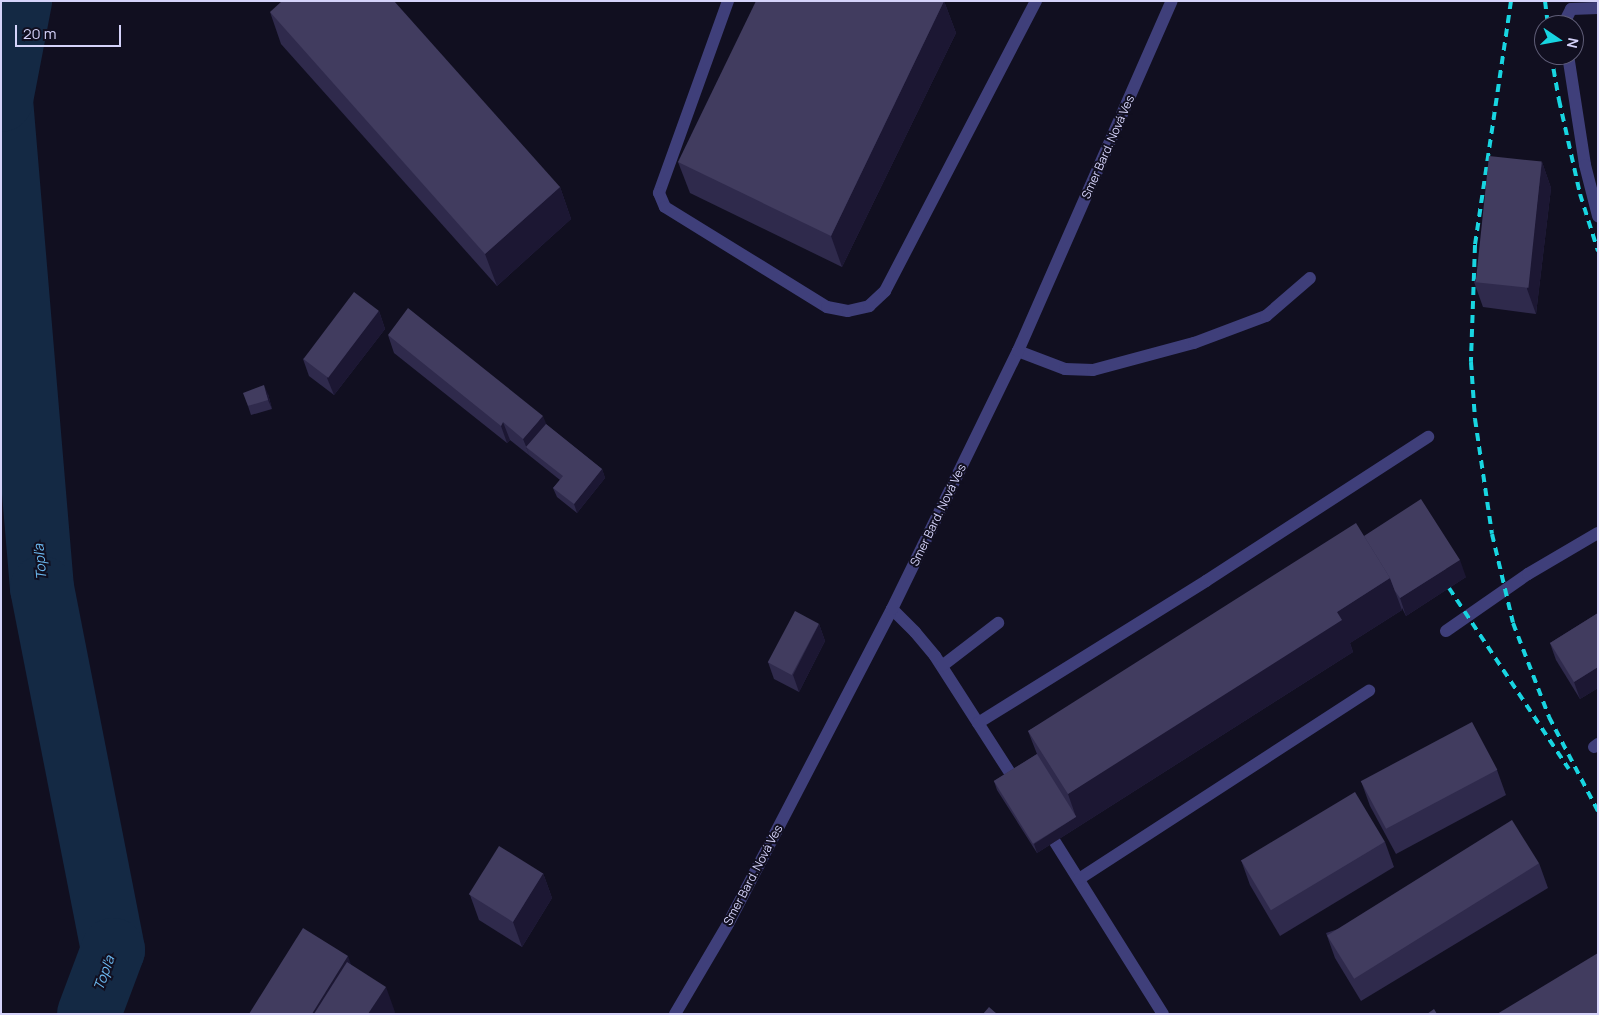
<!DOCTYPE html>
<meta charset="utf-8">
<style>
body{margin:0}
#map{position:relative;width:1599px;height:1015px;overflow:hidden;background:#110f20;font-family:Manrope,sans-serif}
div>[style]{position:absolute}
[style*='--x']{left:calc(var(--x)*1px);top:calc(var(--y)*1px);width:calc(var(--w)*1px);rotate:calc(var(--a)*1deg)}
.river>*{height:64px;margin:-32px;padding:0 32px;transform-origin:32px;border-radius:32px;background:#142944}
.service>*{height:12px;margin:-6px;padding:0 6px;transform-origin:6px;border-radius:6px;background:#3f3f7a}
.tertiary>*{height:12px;margin:-6px;padding:0 6px;transform-origin:6px;border-radius:6px;background:#3f3f7a}
.rail>*{height:4px;margin-top:-2px;transform-origin:0;background:repeating-linear-gradient(90deg,#18d5e1 0 8px,transparent 0 14px)}
.wall>*{inset:0;background:#2f2a4c}
.shaded-wall>*{inset:0;background:#1c1733}
.building>*{inset:0;background:#413c5f;transform-origin:0 0}
span{translate:-50% -50%;white-space:nowrap;text-align:center;line-height:1.15;-webkit-text-stroke:4px #110f20;paint-order:stroke}
.street-label{font-size:12px;color:#d5d3fa}
.water-label{font-size:14px;color:#6bb8ef;font-style:italic}
.frame{position:absolute;inset:0;border:2px solid #d5d3fa;pointer-events:none}
.north{position:absolute;left:1534px;top:15px;width:50px;height:50px;box-sizing:border-box;background:#110f20;border:1px solid #5f5d77;border-radius:50%;rotate:102deg;font-size:14px;font-weight:700;line-height:20px;text-align:center;color:#d5d3fa}
.north::after{content:'';display:block;margin:auto;width:18px;height:22px;background:#18d5e1;clip-path:polygon(50% 0,100% 100%,50% 72%,0 100%)}
.scale{position:absolute;left:15px;top:25px;width:106px;height:22px;box-sizing:border-box;border:2px solid #d5d3fa;border-top:0;padding-left:6px;font-size:15px;line-height:18px;white-space:nowrap;color:#d5d3fa;-webkit-text-stroke:4px #110f20;paint-order:stroke}
</style>
<div id="map">
<div class="river">
<i style="--x:1;--y:100;--w:490;--a:85.2"></i>
<i style="--x:42;--y:588;--w:369;--a:78.9"></i>
<i style="--x:113;--y:950;--w:68;--a:110.6"></i>
<i style="--x:1;--y:100;--w:101;--a:-79.1"></i>
</div>
<div class="service">
<i style="--x:728;--y:1;--w:204;--a:109.8"></i>
<i style="--x:659;--y:193;--w:15;--a:67"></i>
<i style="--x:665;--y:207;--w:190;--a:31.7"></i>
<i style="--x:827;--y:307;--w:21;--a:11"></i>
<i style="--x:848;--y:311;--w:22;--a:-13"></i>
<i style="--x:869;--y:306;--w:22;--a:-43"></i>
<i style="--x:885;--y:291;--w:327;--a:-62.5"></i>
<i style="--x:1563;--y:25;--w:18;--a:-63"></i>
<i style="--x:1571;--y:9;--w:27;--a:-2"></i>
<i style="--x:1568;--y:55;--w:111;--a:81.2"></i>
<i style="--x:1585;--y:165;--w:53;--a:75.7"></i>
<i style="--x:1018;--y:351;--w:50;--a:21"></i>
<i style="--x:1065;--y:369;--w:28;--a:2"></i>
<i style="--x:1093;--y:370;--w:105;--a:-15"></i>
<i style="--x:1194;--y:343;--w:77;--a:-20.6"></i>
<i style="--x:1266;--y:316;--w:58;--a:-40.8"></i>
<i style="--x:892;--y:609;--w:33;--a:45"></i>
<i style="--x:915;--y:632;--w:31;--a:50"></i>
<i style="--x:935;--y:656;--w:146;--a:57.3"></i>
<i style="--x:1446;--y:631;--w:100;--a:-34.8"></i>
<i style="--x:1528;--y:574;--w:81;--a:-30.4"></i>
<i style="--x:942;--y:666;--w:71;--a:-37.5"></i>
<i style="--x:978;--y:723;--w:269;--a:-31.9"></i>
<i style="--x:1206;--y:581;--w:265;--a:-33"></i>
<i style="--x:1594;--y:747;--w:5;--a:-37"></i>
<i style="--x:1055;--y:842;--w:203;--a:57.9"></i>
<i style="--x:1079;--y:879;--w:346;--a:-33"></i>
</div>
<div class="tertiary">
<i style="--x:675;--y:1014;--w:104;--a:-59.5"></i>
<i style="--x:728;--y:924;--w:355;--a:-62.5"></i>
<i style="--x:892;--y:609;--w:287;--a:-64"></i>
<i style="--x:1018;--y:351;--w:382;--a:-66.3"></i>
</div>
<div class="rail">
<i style="--x:1511;--y:1;--w:247;--a:98.4"></i>
<i style="--x:1475;--y:245;--w:117;--a:92"></i>
<i style="--x:1471;--y:362;--w:57;--a:86"></i>
<i style="--x:1475;--y:419;--w:116;--a:81.6"></i>
<i style="--x:1492;--y:534;--w:91;--a:76.7"></i>
<i style="--x:1513;--y:623;--w:101;--a:69"></i>
<i style="--x:1549;--y:717;--w:106;--a:62.5"></i>
<i style="--x:1545;--y:1;--w:24;--a:83"></i>
<i style="--x:1551;--y:55;--w:46;--a:79.9"></i>
<i style="--x:1559;--y:100;--w:96;--a:77.4"></i>
<i style="--x:1580;--y:194;--w:60;--a:72.5"></i>
<i style="--x:1449;--y:588;--w:217;--a:56.5"></i>
</div>
<div class="wall">
<i style="clip-path:polygon(944px 1px,956px 33px,842px 267px,690px 193px,678px 162px)"></i>
<i style="clip-path:polygon(270px 12px,560px 187px,571px 219px,497px 286px,281px 44px)"></i>
<i style="clip-path:polygon(1542px 162px,1551px 188px,1536px 314px,1483px 307px,1474px 282px)"></i>
<i style="clip-path:polygon(379px 311px,385px 329px,334px 395px,309px 376px,303px 359px)"></i>
<i style="clip-path:polygon(388px 335px,546px 424px,602px 469px,605px 478px,577px 513px,557px 497px,553px 488px,560px 480px,510px 440px,507px 443px,394px 353px)"></i>
<i style="clip-path:polygon(268px 394px,272px 409px,251px 415px,248px 406px)"></i>
<i style="clip-path:polygon(1364px 536px,1466px 577px,1406px 616px,1402px 608px,1402px 610px,1350px 643px,1353px 652px,1037px 853px,997px 790px,994px 781px,1037px 754px,1028px 731px)"></i>
<i style="clip-path:polygon(1598px 613px,1598px 688px,1580px 699px,1556px 660px,1550px 643px)"></i>
<i style="clip-path:polygon(819px 624px,825px 641px,799px 692px,774px 679px,768px 662px)"></i>
<i style="clip-path:polygon(1497px 770px,1506px 795px,1396px 854px,1370px 806px,1361px 781px)"></i>
<i style="clip-path:polygon(1385px 842px,1394px 867px,1280px 936px,1250px 885px,1241px 860px)"></i>
<i style="clip-path:polygon(1539px 863px,1548px 888px,1361px 1001px,1335px 958px,1326px 933px)"></i>
<i style="clip-path:polygon(543px 873px,552px 898px,522px 947px,479px 920px,470px 895px)"></i>
</div>
<div class="shaded-wall">
<i style="clip-path:polygon(944px 1px,956px 33px,842px 267px,831px 236px)"></i>
<i style="clip-path:polygon(1542px 162px,1551px 188px,1536px 314px,1527px 289px)"></i>
<i style="clip-path:polygon(560px 187px,571px 219px,497px 286px,485px 254px)"></i>
<i style="clip-path:polygon(379px 311px,385px 329px,334px 395px,327px 378px)"></i>
<i style="clip-path:polygon(264px 385px,268px 394px,272px 409px,268px 400px)"></i>
<i style="clip-path:polygon(543px 416px,550px 433px,526px 447px,530px 456px,523px 439px)"></i>
<i style="clip-path:polygon(503px 422px,510px 440px,507px 443px,501px 426px)"></i>
<i style="clip-path:polygon(602px 469px,605px 478px,577px 513px,574px 504px)"></i>
<i style="clip-path:polygon(1460px 560px,1466px 577px,1406px 616px,1400px 598px)"></i>
<i style="clip-path:polygon(1390px 578px,1402px 610px,1350px 643px,1353px 652px,1037px 853px,1034px 844px,1076px 817px,1068px 794px,1337px 612px)"></i>
<i style="clip-path:polygon(819px 624px,825px 641px,799px 692px,793px 675px)"></i>
<i style="clip-path:polygon(1598px 667px,1598px 688px,1580px 699px,1574px 682px)"></i>
<i style="clip-path:polygon(543px 873px,552px 898px,522px 947px,513px 922px)"></i>
<i style="clip-path:polygon(348px 956px,354px 973px,329px 1014px,312px 1014px)"></i>
<i style="clip-path:polygon(386px 987px,395px 1012px,394px 1014px,368px 1014px)"></i>
</div>
<div class="building">
<i style="clip-path:polygon(282px 1px,394px 1px,560px 187px,485px 254px,270px 12px)"></i>
<i style="clip-path:polygon(756px 1px,944px 1px,831px 236px,678px 162px)"></i>
<i style="left:1489px;top:156px;width:53px;height:127px;rotate:6deg"></i>
<i style="left:354px;top:292px;width:31px;height:84px;rotate:37deg"></i>
<i style="clip-path:polygon(408px 308px,543px 416px,523px 439px,503px 422px,501px 426px,388px 335px)"></i>
<i style="clip-path:polygon(264px 385px,268px 400px,248px 406px,243px 393px)"></i>
<i style="clip-path:polygon(546px 424px,602px 469px,574px 504px,553px 488px,563px 476px,526px 447px)"></i>
<i style="clip-path:polygon(1421px 499px,1460px 560px,1400px 598px,1395px 591px,1390px 578px,1364px 536px)"></i>
<i style="clip-path:polygon(1356px 523px,1390px 578px,1337px 612px,1342px 620px,1068px 794px,1028px 731px)"></i>
<i style="left:795px;top:611px;width:27px;height:58px;rotate:28deg"></i>
<i style="clip-path:polygon(1598px 613px,1598px 667px,1574px 682px,1550px 643px)"></i>
<i style="left:1472px;top:722px;width:54px;height:126px;rotate:62deg"></i>
<i style="left:1037px;top:754px;width:74px;height:51px;rotate:58deg"></i>
<i style="left:1355px;top:792px;width:58px;height:133px;rotate:59deg"></i>
<i style="left:1512px;top:820px;width:51px;height:218px;rotate:58deg"></i>
<i style="left:499px;top:846px;width:52px;height:57px;rotate:32deg"></i>
<i style="clip-path:polygon(303px 928px,348px 956px,312px 1014px,249px 1014px)"></i>
<i style="clip-path:polygon(1598px 953px,1598px 1014px,1497px 1014px)"></i>
<i style="clip-path:polygon(347px 962px,386px 987px,368px 1014px,314px 1014px)"></i>
<i style="clip-path:polygon(989px 1007px,997px 1014px,983px 1014px)"></i>
<i style="clip-path:polygon(1434px 1009px,1437px 1014px,1427px 1014px)"></i>
</div>
<div class="street-label">
<span style="left:1108px;top:147px;rotate:-66deg">Smer Bard. Nová Ves</span>
<span style="left:938px;top:515px;rotate:-64deg">Smer Bard. Nová Ves</span>
<span style="left:753px;top:875px;rotate:-62deg">Smer Bard. Nová Ves</span>
</div>
<div class="water-label">
<span style="left:40px;top:562px;rotate:-95deg">Topľa</span>
<span style="left:104px;top:973px;rotate:-70deg">Topľa</span>
</div>
<div class="frame"></div>
<div class="north">N</div>
<div class="scale">20 m</div>
</div>
